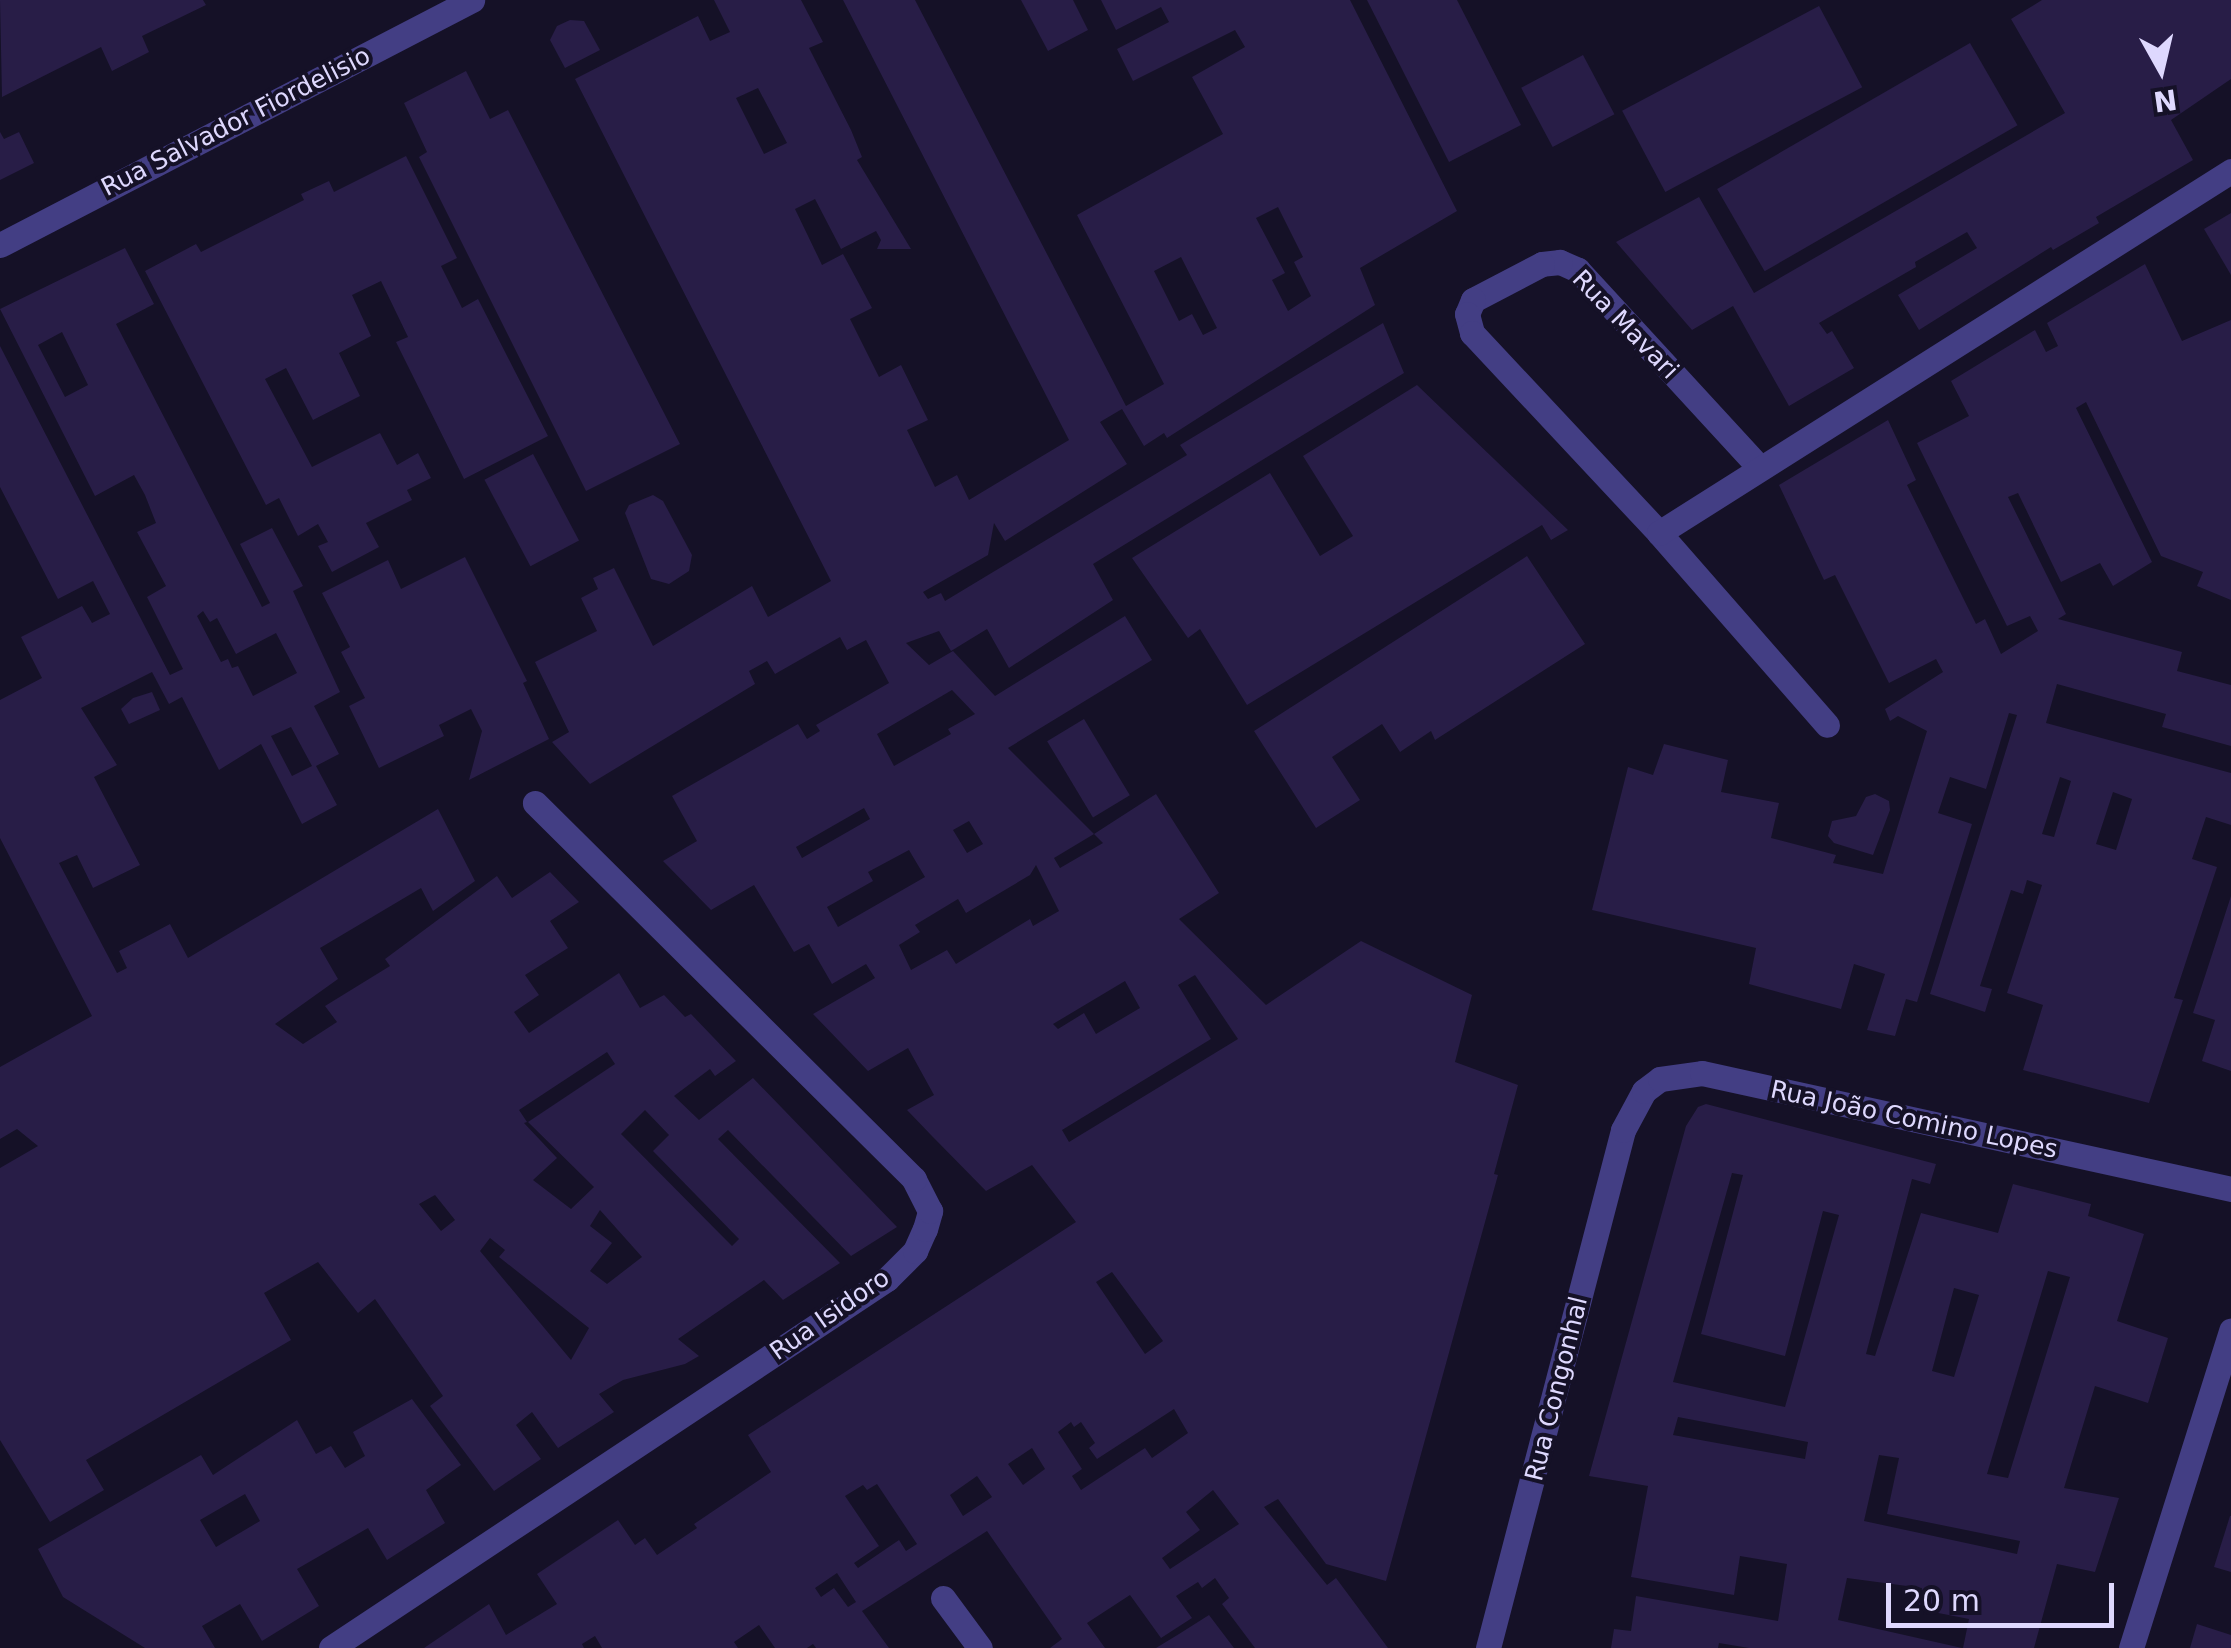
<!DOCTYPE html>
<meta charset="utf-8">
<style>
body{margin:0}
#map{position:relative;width:2231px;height:1648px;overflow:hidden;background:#151127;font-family:"DejaVu Sans",sans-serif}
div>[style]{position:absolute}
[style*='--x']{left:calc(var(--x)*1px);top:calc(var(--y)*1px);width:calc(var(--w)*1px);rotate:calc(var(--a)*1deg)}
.building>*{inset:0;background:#281d47;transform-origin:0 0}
.lane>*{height:25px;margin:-12.5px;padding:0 12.5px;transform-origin:12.5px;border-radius:12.5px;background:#433e84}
.street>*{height:25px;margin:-12.5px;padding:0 12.5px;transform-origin:12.5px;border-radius:12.5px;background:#433e84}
span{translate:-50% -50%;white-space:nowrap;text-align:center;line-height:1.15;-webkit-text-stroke:8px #151127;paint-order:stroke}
.street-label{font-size:25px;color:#ded8fe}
.north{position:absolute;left:2111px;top:20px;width:100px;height:100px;-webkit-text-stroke:8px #151127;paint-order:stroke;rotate:172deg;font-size:28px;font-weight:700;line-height:40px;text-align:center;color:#ded8fe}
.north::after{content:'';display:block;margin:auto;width:35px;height:45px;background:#ded8fe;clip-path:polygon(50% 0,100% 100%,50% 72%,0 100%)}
.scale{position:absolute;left:1886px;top:1583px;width:228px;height:45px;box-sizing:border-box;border:5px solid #ded8fe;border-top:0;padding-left:12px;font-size:30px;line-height:35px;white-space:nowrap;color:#ded8fe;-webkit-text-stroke:8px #151127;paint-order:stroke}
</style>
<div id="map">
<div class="building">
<i style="clip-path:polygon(0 0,203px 0,206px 5px,142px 36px,149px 52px,112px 71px,101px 47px,2px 97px)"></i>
<i style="clip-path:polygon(evenodd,714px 0,801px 0,823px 42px,809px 48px,851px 130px,862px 157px,857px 160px,911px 249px,877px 249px,881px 240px,876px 231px,841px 249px,815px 199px,795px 209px,822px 265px,843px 254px,872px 308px,850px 319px,879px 377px,901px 365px,928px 420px,907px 430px,935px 487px,957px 475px,969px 500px,1069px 440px,843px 0,915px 0,1126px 406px,1164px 384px,1077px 215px,1223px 134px,1192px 77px,1245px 47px,1235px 30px,1133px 81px,1117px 49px,1169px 22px,1161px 7px,1116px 30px,1101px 0,1350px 0,1457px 211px,1360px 268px,1375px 305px,1167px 438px,1164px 433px,1144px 446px,1122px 409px,1100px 422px,1127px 464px,1005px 541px,994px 523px,988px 555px,923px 592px,928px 599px,941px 593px,945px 601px,1187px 455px,1180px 445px,1383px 323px,1404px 373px,1093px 564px,1113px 600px,1009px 668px,987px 629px,951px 651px,939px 631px,906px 643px,929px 665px,953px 651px,995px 696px,1125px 616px,1152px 660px,1008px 748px,1094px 834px,1054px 858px,1060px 868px,1103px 843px,1094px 834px,1156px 794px,1219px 893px,1179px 919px,1266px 1005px,1361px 941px,1472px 995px,1455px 1062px,1518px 1085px,1494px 1174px,1498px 1175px,1386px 1581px,1326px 1564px,1278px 1499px,1264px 1507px,1327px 1585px,1336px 1578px,1388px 1648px,1255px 1648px,1222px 1604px,1229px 1598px,1215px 1578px,1202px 1588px,1198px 1582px,1176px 1596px,1192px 1618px,1161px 1638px,1130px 1595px,1087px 1623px,1105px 1648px,1050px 1648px,1062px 1639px,987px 1531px,862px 1611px,889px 1648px,816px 1648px,813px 1644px,807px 1648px,775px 1648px,759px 1625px,734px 1642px,738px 1648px,602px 1648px,595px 1636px,582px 1644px,584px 1648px,424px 1648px,489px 1604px,506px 1635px,557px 1604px,537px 1574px,618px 1520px,635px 1545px,645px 1538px,657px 1555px,697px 1528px,694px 1524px,771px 1472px,748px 1435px,1076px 1222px,1032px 1165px,986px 1191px,931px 1135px,907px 1110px,934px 1095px,908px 1048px,868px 1071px,813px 1014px,875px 978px,866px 964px,832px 984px,809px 944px,794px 952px,754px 885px,711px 910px,663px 861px,697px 841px,672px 796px,798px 724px,807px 739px,820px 731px,816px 725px,889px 683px,866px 640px,847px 650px,840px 637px,775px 674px,767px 661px,749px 671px,755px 684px,590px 784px,552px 742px,569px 732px,535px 662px,597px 631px,581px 598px,598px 589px,593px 578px,614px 568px,653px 646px,752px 586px,768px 617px,831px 581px,575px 79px,698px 16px,710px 41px,730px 32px,714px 0,758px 88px,787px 143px,764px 154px,736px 98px,758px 88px,714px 0,1278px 207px,1303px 257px,1294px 262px,1311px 296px,1288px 311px,1272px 280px,1285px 273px,1256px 218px,1278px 207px,714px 0,1181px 257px,1217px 328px,1203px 335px,1192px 314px,1179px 321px,1154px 271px,1181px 257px,714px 0,952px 690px,975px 714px,948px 729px,951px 734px,894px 766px,877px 734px,952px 690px,714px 0,864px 808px,870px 819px,802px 858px,796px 847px,864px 808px,714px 0,969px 821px,983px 844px,967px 853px,953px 830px,969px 821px,714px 0,909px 850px,925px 877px,838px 927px,827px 907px,873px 881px,868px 872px,909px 850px,714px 0,1036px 865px,1059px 911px,1033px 926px,1030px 919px,956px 964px,947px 950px,911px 970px,899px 945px,920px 932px,915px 925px,958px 899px,966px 913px,1030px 875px,1036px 865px,714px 0,1195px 975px,1238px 1039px,1069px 1142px,1062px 1130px,1211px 1039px,1178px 985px,1195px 975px,714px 0,1125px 981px,1140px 1008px,1096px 1034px,1084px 1013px,1058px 1029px,1053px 1024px,1125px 981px,714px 0,1112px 1272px,1163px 1341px,1145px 1354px,1096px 1282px,1112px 1272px,714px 0,1174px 1409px,1188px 1433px,1152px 1458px,1145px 1448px,1081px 1490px,1072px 1476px,1082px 1469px,1058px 1432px,1071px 1422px,1074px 1427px,1081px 1422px,1095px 1443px,1089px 1448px,1097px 1459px,1174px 1409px,714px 0,1032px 1448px,1045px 1469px,1023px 1485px,1008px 1464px,1032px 1448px,714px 0,977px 1476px,992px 1497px,963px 1516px,950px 1495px,977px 1476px,714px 0,877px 1484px,917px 1544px,906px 1551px,899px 1540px,858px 1568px,854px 1563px,879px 1546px,845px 1496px,863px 1485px,867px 1490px,877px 1484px,714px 0,1213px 1490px,1239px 1524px,1170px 1569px,1162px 1558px,1200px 1530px,1186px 1512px,1213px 1490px,714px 0,837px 1573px,856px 1602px,848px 1607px,834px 1588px,821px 1597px,815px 1588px,837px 1573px)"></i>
<i style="clip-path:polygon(1021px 0,1073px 0,1088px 30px,1048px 51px)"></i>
<i style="clip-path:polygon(1367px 0,1457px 0,1521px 125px,1449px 162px)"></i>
<i style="clip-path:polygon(2042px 0,2231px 0,2231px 79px,2171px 120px,2193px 160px,2096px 217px,2099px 223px,2053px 250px,2051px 247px,1919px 330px,1898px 295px,1977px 248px,1967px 232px,1915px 262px,1916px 267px,1819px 323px,1827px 334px,1832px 331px,1854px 368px,1789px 406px,1733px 306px,1692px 330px,1616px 242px,1699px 197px,1754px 293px,2065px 113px,2011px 19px)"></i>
<i style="left:1819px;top:6px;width:92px;height:223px;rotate:62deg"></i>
<i style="clip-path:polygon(570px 20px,584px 21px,600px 50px,565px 68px,550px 40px,557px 26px)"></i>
<i style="left:1970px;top:43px;width:95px;height:292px;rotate:60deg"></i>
<i style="left:1583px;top:55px;width:67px;height:70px;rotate:62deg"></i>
<i style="clip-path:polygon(466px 71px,490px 119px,508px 110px,680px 444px,586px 491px,419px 157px,427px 152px,404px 103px)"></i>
<i style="clip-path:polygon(0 132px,4px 139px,19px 132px,34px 163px,0 180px)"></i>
<i style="clip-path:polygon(406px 156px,457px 258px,441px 266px,462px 308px,478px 299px,548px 436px,464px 479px,396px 342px,408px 337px,381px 281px,352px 295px,371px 336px,339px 353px,360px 396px,313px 420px,286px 368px,265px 379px,312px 467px,380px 433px,397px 465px,418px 453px,431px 478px,407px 490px,412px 500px,366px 523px,379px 547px,332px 572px,318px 546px,328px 542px,318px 524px,298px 536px,279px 498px,266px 505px,145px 271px,196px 244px,201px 252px,304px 200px,301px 194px,329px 181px,334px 192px)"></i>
<i style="clip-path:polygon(2231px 213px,2231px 275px,2204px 229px)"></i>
<i style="clip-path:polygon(evenodd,125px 248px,154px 304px,116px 324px,262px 607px,270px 603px,240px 544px,272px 528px,303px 586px,293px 591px,340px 692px,314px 706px,339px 754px,316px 766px,337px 805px,302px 824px,261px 744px,219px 770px,182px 697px,169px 704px,152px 672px,81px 708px,117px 765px,94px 777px,140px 865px,93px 888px,77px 855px,59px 863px,117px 973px,127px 968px,119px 951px,170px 924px,188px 958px,438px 809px,475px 881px,433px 911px,421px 888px,320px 948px,338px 979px,275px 1024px,303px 1044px,337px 1022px,325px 1006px,390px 966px,385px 959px,497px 876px,512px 898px,550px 872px,579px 902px,550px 921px,568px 948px,525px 975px,539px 995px,514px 1012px,529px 1033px,619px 973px,640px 1008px,664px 995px,685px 1017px,691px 1014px,736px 1061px,715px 1076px,710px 1069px,674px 1096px,699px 1120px,753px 1078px,897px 1227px,851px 1256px,728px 1130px,718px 1139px,840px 1263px,783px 1300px,764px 1280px,678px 1339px,699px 1356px,685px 1364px,623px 1380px,599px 1394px,614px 1412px,558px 1448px,532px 1412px,516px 1425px,541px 1459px,494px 1491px,430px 1406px,443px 1396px,375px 1299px,358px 1313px,318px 1262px,264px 1293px,291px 1340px,86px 1460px,104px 1490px,50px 1522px,0 1440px,0 1168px,38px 1146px,17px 1129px,0 1139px,0 1067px,92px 1016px,0 838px,0 700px,42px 678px,21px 637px,82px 606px,92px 623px,110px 614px,93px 581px,58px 599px,0 487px,0 346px,170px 675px,183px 669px,147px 597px,166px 586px,137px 532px,156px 523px,145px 495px,134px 475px,95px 496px,0 309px,125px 248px,62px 332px,88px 385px,65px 397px,38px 345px,62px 332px,125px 248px,203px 611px,210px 622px,217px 618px,236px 654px,276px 633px,297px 673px,253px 696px,238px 666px,232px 668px,228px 659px,221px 662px,197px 616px,203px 611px,125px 248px,291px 727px,312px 766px,292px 776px,271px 736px,291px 727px,125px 248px,607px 1052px,615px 1064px,528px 1122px,594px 1187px,571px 1209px,533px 1180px,557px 1158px,524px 1123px,527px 1122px,519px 1110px,607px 1052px,125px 248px,645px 1110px,669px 1135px,653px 1151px,739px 1239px,732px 1246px,621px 1134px,645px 1110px,125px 248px,435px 1195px,455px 1220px,441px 1231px,419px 1204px,435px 1195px,125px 248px,600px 1210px,642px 1257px,607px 1284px,590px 1271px,612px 1243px,590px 1226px,600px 1210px,125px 248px,490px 1238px,505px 1250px,499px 1257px,589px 1328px,571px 1360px,480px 1251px,490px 1238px)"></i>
<i style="clip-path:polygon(evenodd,2145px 264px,2182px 341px,2231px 320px,2231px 600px,2197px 586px,2203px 572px,2161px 556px,2086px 402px,2076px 408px,2152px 562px,2113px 586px,2100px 563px,2061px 582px,2018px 493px,2008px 497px,2066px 614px,2058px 619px,2182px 652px,2177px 671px,2231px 685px,2231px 746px,2162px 727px,2166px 714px,2057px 684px,2046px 723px,2231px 773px,2231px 825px,2206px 817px,2192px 859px,2217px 867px,2174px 998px,2183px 1000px,2149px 1103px,2023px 1070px,2043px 1005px,2007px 993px,2042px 885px,2027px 880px,2023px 894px,2011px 890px,1980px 986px,1992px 989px,1985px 1012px,1930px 994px,2017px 715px,2009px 713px,1986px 789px,1950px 777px,1938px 813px,1972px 824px,1917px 1002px,1906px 999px,1895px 1036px,1867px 1030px,1885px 974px,1854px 964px,1841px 1009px,1749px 984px,1756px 948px,1592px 910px,1628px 767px,1653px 775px,1664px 744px,1728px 760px,1721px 792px,1779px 803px,1771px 838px,1836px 855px,1833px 863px,1883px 874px,1927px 731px,1898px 716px,1890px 721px,1885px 709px,1943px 672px,1936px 659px,1889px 683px,1835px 575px,1824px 580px,1779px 485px,1888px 420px,1916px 480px,1907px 485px,1976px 624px,1985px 619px,2001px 654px,2038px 631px,2030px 616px,2007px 626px,1917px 443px,1969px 416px,1951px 381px,2035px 330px,2046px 352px,2058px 346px,2047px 323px,2145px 264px,2060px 777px,2071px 781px,2054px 837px,2042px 834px,2060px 777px,2145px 264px,2113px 792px,2132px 799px,2116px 850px,2096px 844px,2113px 792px)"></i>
<i style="clip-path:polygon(1417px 385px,1568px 530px,1551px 540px,1542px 525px,1247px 705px,1200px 629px,1188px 638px,1132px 558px,1270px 473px,1320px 556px,1353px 536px,1303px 456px)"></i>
<i style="left:533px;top:454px;width:98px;height:55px;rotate:62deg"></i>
<i style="clip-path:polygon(653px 495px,663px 501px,692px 555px,689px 571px,669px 584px,651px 579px,625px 513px,629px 505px)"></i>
<i style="clip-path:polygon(1527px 556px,1585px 644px,1435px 740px,1431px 731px,1400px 752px,1382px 724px,1332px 757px,1360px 800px,1316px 828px,1254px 731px)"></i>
<i style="clip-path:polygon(465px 557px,527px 681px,523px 683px,549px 739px,469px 780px,482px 731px,471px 709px,439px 725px,444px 736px,379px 768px,349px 706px,365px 698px,341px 652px,350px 647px,322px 593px,388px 560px,401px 589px)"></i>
<i style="clip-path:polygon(152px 692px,160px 710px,129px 724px,121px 709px,133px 698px)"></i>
<i style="left:1084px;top:719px;width:89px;height:43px;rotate:59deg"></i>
<i style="clip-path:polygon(1875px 794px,1889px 801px,1890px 810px,1873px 855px,1834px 843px,1828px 836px,1832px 821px,1856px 816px,1866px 797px)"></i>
<i style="clip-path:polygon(2231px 896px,2231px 1071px,2202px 1061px,2215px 1020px,2193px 1013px)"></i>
<i style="clip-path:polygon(evenodd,1706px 1104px,1936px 1164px,1930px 1184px,1912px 1179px,1866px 1354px,1875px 1356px,1921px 1213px,1998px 1233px,2013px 1184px,2091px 1204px,2088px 1216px,2144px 1234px,2117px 1321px,2168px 1338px,2148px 1403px,2095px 1386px,2064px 1488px,2119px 1498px,2095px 1572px,2057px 1564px,2034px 1648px,1963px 1648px,1969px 1619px,1918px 1609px,1922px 1588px,1847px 1578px,1838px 1620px,1962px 1648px,1749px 1648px,1719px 1643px,1718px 1648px,1611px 1648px,1614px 1629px,1631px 1631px,1636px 1596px,1778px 1621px,1787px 1564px,1740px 1556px,1734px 1595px,1631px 1577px,1648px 1486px,1589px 1476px,1686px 1126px,1698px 1107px,1706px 1104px,1732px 1173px,1743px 1175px,1701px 1334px,1785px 1356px,1823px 1211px,1839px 1215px,1785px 1407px,1673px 1382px,1732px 1173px,1706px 1104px,2048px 1271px,2070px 1277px,2008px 1478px,1987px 1474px,2048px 1271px,1706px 1104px,1954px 1288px,1979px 1295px,1954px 1377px,1932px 1371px,1954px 1288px,1706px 1104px,1678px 1417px,1808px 1442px,1805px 1459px,1673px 1435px,1678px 1417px,1706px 1104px,1879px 1455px,1899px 1458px,1887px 1514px,2020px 1541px,2017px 1554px,1864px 1521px,1879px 1455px)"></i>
<i style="clip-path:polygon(evenodd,412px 1399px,461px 1465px,426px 1490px,445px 1523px,387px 1560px,368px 1528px,297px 1569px,319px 1606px,262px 1641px,240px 1604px,202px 1626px,215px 1648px,145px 1648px,63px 1597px,38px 1549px,201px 1455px,213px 1475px,297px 1420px,316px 1454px,331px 1446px,345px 1468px,365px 1456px,353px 1432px,412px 1399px,245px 1494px,260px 1521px,216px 1547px,200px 1520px,245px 1494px)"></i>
<i style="clip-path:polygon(2230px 1516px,2231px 1516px,2231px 1572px,2214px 1567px)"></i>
<i style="clip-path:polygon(1209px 1615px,1234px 1648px,1156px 1648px,1179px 1634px)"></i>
<i style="clip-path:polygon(2197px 1624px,2231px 1635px,2231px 1648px,2190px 1648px)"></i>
</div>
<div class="lane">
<i style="--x:943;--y:1598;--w:62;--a:53.5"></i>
</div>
<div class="street">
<i style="--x:0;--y:245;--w:532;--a:-27.43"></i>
<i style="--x:1759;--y:467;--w:268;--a:-132.6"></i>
<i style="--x:1578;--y:270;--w:20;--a:-156"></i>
<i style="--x:1560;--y:262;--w:18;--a:174"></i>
<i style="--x:1542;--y:264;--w:78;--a:152.4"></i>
<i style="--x:1473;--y:300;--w:15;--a:113"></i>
<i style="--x:1467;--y:314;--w:20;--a:75"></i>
<i style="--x:1472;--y:333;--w:274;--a:46.9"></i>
<i style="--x:1659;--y:533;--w:255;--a:48.8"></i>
<i style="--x:1659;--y:533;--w:677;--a:-32.33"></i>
<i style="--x:331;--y:1648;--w:667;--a:-33.57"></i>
<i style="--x:887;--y:1279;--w:40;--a:-45"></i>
<i style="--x:915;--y:1251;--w:24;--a:-66"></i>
<i style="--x:925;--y:1229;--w:19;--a:-74"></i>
<i style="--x:930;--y:1211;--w:36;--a:-117"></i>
<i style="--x:914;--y:1179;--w:534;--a:-135.23"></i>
<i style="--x:1488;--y:1648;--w:535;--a:-75.39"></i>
<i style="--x:1623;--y:1130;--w:44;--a:-61.7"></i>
<i style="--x:1644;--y:1091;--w:20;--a:-37"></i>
<i style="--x:1660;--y:1079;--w:42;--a:-8.1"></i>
<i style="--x:1702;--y:1073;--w:542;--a:12.37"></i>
<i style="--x:2131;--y:1648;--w:333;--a:-72.5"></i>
</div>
<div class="street-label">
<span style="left:236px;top:122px;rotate:-27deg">Rua Salvador Fiordelisio</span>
<span style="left:1625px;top:325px;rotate:46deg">Rua Mavari</span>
<span style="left:1914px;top:1120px;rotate:12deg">Rua João Comino Lopes</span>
<span style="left:830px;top:1315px;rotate:-35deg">Rua Isidoro</span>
<span style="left:1557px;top:1389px;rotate:-76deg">Rua Congonhal</span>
</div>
<div class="north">N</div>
<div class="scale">20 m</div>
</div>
